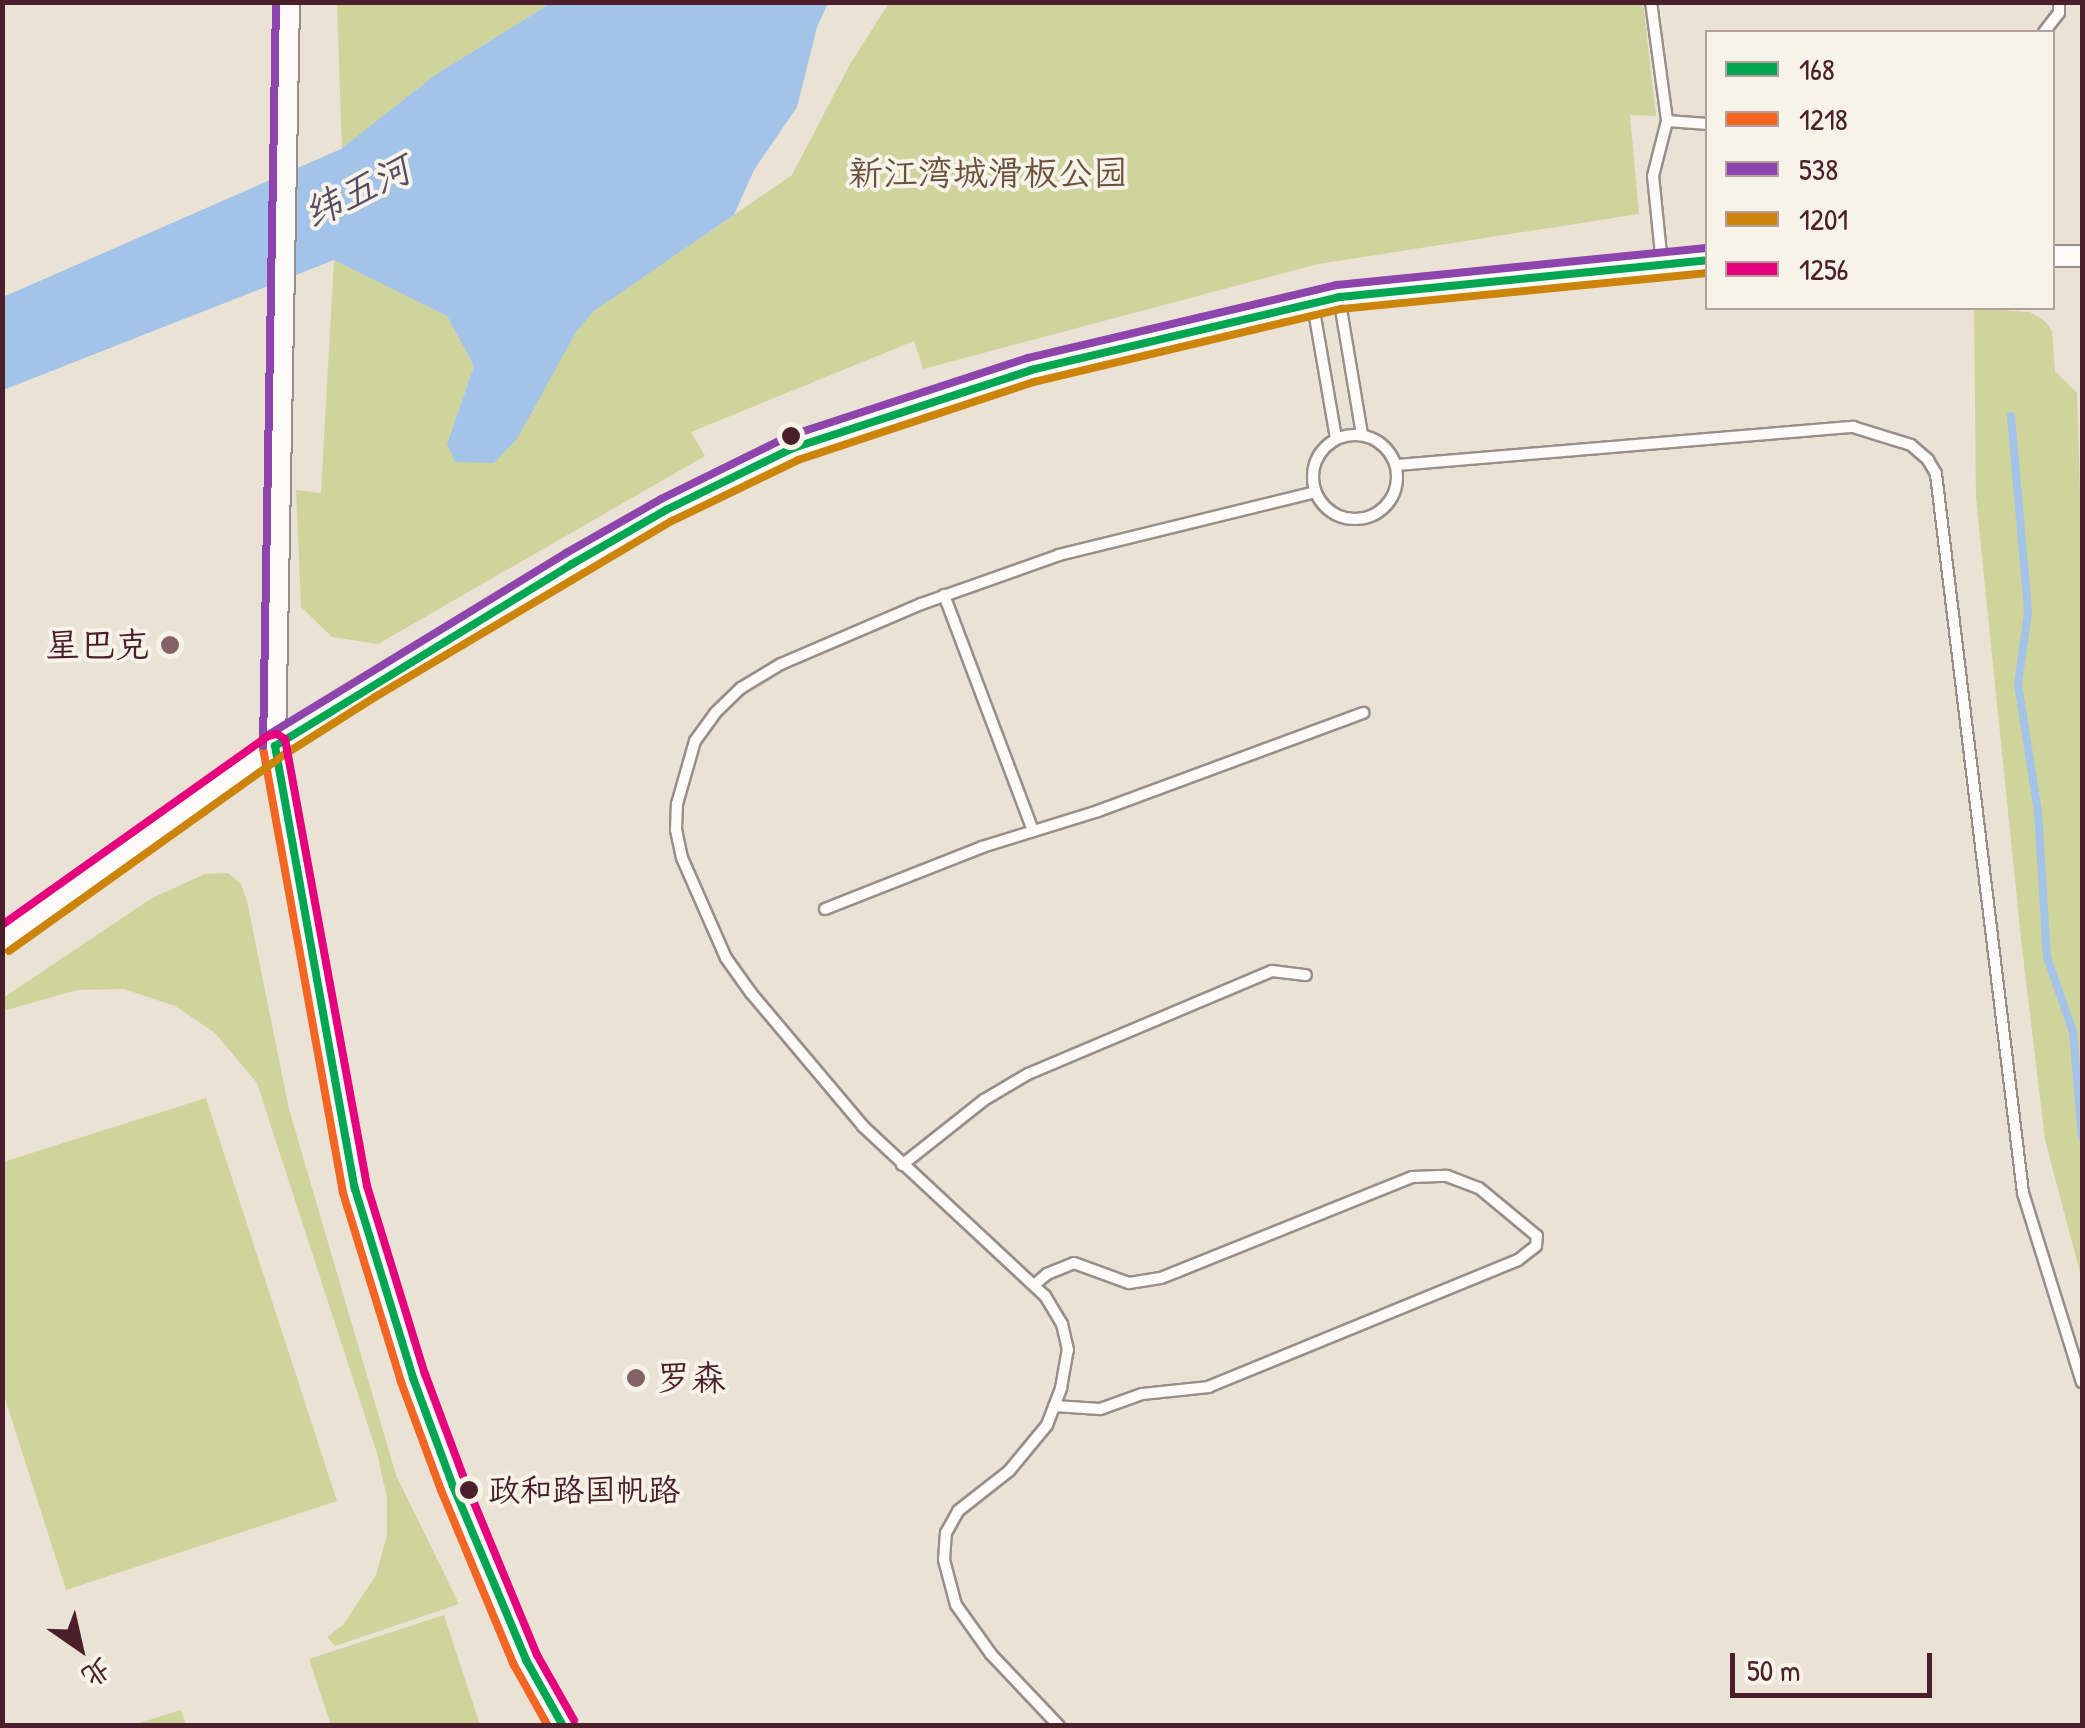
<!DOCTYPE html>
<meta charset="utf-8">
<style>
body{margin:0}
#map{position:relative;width:2085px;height:1728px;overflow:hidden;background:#eae3d5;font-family:"Patrick Hand","LXGW WenKai TC",sans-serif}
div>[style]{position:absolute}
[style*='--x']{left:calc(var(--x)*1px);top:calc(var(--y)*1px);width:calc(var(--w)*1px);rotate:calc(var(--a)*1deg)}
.green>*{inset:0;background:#ced49b}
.water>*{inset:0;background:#a3c3e8}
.stream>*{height:8px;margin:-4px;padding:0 4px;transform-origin:4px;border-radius:4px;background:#a3c3e8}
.roads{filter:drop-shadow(2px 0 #998e89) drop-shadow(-2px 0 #998e89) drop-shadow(0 2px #998e89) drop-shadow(0 -2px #998e89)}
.lane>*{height:10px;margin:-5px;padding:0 5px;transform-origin:5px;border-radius:5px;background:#fcfbf9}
.lane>.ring{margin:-5px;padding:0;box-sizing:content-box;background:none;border:10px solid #fcfbf9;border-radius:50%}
.street>*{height:20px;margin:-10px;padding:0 10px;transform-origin:10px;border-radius:10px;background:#fcfbf9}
.bus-1>*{height:8px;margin:-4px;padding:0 4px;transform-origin:4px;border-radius:4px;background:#00a651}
.bus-2>*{height:8px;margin:-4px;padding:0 4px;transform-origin:4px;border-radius:4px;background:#f26522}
.bus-3>*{height:8px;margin:-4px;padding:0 4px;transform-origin:4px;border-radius:4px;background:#8e44ad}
.bus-4>*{height:8px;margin:-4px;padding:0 4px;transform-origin:4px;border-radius:4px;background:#cc840b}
.bus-5>*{height:8px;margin:-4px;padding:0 4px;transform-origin:4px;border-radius:4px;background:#e5007d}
.dots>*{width:28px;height:28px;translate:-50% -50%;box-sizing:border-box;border:5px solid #f7f3e8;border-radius:50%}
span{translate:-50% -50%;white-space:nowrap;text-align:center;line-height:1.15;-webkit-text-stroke:8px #f7f3e8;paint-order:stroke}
.bus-label{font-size:32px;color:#4a1f2b}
.left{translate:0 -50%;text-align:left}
.park-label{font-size:35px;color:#6b523e}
.poi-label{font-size:35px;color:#4a1f2b}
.right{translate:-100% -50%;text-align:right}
.water-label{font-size:38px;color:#5b4c66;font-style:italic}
.frame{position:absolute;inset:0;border:5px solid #4a1f2b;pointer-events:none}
.legend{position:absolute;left:1705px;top:30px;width:350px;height:280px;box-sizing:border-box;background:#f7f3e8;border:2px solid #b29e9c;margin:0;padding:12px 18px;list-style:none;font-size:30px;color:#4a1f2b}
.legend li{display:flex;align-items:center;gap:20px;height:50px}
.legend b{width:50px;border:2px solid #b29e9c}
.north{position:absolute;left:30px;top:1598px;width:100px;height:100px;-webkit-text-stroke:8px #f7f3e8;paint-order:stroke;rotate:146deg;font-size:28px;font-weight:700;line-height:40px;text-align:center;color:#4a1f2b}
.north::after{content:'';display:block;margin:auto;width:35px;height:45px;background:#4a1f2b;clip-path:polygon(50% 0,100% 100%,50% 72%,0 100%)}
.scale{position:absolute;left:1730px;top:1653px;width:202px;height:45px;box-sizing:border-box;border:5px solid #4a1f2b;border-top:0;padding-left:12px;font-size:30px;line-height:35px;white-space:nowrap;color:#4a1f2b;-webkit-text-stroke:8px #f7f3e8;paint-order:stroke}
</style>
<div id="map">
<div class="green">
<i style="clip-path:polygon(337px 3px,551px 3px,435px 75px,342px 149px)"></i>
<i style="clip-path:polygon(889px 3px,1643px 3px,1656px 116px,1630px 115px,1639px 214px,1318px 264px,923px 369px,914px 341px,691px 432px,705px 456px,378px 644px,332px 637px,301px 607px,296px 490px,321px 493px,334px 260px,447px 316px,474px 366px,447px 444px,594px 311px,792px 175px,850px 64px)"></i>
<i style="clip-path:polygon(1974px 308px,2030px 312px,2045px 321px,2052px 331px,2055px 371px,2077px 393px,2082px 552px,2082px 1280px,2045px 1140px,2021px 939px,1976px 498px)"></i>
<i style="clip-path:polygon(228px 873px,241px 884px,247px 901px,289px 1109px,396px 1475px,459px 1604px,335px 1646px,327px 1637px,343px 1625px,376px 1575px,387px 1535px,387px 1498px,377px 1453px,257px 1083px,215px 1033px,175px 1006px,124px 989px,77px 990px,3px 1011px,3px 998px,152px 898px,205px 874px)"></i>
<i style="clip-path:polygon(206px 1098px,337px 1501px,66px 1590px,3px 1392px,3px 1162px)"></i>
<i style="clip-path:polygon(444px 1615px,480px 1725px,331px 1725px,309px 1659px)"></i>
<i style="clip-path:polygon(181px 1710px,186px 1725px,133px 1725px)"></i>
</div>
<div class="water">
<i style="clip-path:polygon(551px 3px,828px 3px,817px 27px,797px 107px,754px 170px,734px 215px,594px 311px,576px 332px,517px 439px,494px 463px,455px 462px,447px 444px,474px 366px,447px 316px,334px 260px,3px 390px,3px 297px,341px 149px,435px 75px)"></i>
</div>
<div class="stream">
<i style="--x:2011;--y:416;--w:197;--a:85"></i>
<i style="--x:2028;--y:612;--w:73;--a:97.9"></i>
<i style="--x:2018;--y:684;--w:129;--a:81.1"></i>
<i style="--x:2038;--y:811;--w:146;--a:86.5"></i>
<i style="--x:2047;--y:957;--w:79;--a:70.9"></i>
<i style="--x:2073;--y:1032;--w:105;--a:85.1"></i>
</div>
<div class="roads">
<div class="lane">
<i style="--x:1651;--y:2;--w:120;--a:82.3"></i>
<i style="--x:1667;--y:121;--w:41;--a:4.2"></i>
<i style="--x:2044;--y:32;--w:24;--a:-52"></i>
<i style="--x:2059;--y:13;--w:11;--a:-90"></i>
<i style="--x:1662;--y:264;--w:88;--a:-95.8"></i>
<i style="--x:1653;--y:176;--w:57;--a:-75.7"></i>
<i style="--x:1339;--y:297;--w:139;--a:80.5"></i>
<i style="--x:1313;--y:305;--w:135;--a:80.2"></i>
<i class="ring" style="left:1313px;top:435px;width:74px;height:74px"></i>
<i style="--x:1397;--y:465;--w:458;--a:-4.8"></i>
<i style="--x:1853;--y:427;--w:61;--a:17.2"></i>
<i style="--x:1911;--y:445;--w:23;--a:41"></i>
<i style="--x:1928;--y:460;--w:16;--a:60"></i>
<i style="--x:1936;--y:474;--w:724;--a:83.1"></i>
<i style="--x:2023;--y:1193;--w:198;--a:72.7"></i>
<i style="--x:944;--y:595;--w:252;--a:69.3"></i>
<i style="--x:825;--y:909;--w:169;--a:-21.5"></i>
<i style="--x:982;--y:847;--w:121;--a:-17.2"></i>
<i style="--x:1098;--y:811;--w:283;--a:-20.3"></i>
<i style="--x:902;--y:1165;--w:105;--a:-38.4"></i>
<i style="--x:984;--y:1100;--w:51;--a:-30.6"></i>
<i style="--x:1028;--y:1074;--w:265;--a:-22.9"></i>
<i style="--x:1272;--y:971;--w:34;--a:7"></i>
<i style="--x:1034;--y:1285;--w:17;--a:-40"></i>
<i style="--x:1047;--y:1274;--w:29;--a:-22"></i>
<i style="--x:1074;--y:1263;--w:59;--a:20"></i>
<i style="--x:1129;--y:1283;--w:32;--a:-9"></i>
<i style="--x:1161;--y:1278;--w:271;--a:-21.9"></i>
<i style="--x:1412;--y:1177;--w:35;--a:-2"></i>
<i style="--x:1447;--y:1176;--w:34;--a:21"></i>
<i style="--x:1479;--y:1188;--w:75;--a:39.6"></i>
<i style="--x:1537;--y:1236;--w:10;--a:96"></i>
<i style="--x:1536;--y:1246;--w:23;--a:142"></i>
<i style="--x:1518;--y:1260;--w:334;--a:157.7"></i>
<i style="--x:1209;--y:1387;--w:67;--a:174"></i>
<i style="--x:1142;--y:1394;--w:45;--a:160.3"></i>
<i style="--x:1100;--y:1409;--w:46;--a:-176.3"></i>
<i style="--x:1059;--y:1726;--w:99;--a:-133.4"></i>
<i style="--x:991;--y:1654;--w:60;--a:-125.5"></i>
<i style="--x:956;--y:1605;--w:47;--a:-104.9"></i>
<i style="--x:944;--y:1560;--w:27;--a:-86"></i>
<i style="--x:946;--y:1533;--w:25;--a:-61"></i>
<i style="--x:958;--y:1511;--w:65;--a:-38.1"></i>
<i style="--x:1009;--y:1471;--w:60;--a:-50.4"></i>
<i style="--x:1047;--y:1425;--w:40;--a:-69"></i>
<i style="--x:1061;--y:1388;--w:39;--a:-80"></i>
<i style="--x:1068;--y:1350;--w:27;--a:-103"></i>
<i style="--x:1062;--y:1324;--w:33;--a:-121"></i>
<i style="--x:1045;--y:1296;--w:249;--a:-137"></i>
<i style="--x:863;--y:1126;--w:174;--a:-130.1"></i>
<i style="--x:751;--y:993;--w:43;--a:-125.5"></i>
<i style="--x:726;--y:958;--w:109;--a:-113.7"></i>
<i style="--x:682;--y:858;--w:29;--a:-102"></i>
<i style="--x:676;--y:830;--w:26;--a:-88"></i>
<i style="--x:677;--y:804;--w:66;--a:-74.1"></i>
<i style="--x:695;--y:741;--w:34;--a:-54"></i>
<i style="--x:715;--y:713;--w:36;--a:-44"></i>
<i style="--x:741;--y:688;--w:47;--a:-31"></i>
<i style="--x:781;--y:664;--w:152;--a:-23.2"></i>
<i style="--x:921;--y:604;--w:146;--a:-19.5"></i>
<i style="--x:1059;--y:555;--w:264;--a:-13.8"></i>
</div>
<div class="street">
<i style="--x:289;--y:2;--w:744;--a:91.08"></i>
<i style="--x:275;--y:746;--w:450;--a:79.8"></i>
<i style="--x:355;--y:1189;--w:198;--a:72.9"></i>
<i style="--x:413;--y:1378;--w:115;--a:69.7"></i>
<i style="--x:453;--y:1486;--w:189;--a:67.2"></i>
<i style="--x:526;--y:1660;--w:76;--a:60.7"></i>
<i style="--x:2052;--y:256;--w:30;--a:0"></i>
<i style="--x:2;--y:941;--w:335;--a:-35.5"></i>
<i style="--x:275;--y:746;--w:111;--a:-32.8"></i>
<i style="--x:368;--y:686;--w:346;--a:-30.6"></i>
<i style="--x:666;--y:510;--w:141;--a:-26"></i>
<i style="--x:793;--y:448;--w:250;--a:-18.1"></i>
<i style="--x:1031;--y:370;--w:317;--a:-13.3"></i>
<i style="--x:1339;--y:297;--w:371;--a:-5.7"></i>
</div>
</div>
<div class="bus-1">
<i style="--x:275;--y:746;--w:348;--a:-31.5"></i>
<i style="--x:572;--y:564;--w:108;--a:-29.9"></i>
<i style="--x:666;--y:510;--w:141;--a:-26"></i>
<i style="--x:793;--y:448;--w:250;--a:-18.1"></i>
<i style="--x:1031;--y:370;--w:317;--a:-13.3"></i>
<i style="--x:1339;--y:297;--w:371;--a:-5.7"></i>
<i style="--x:275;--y:746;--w:450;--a:79.8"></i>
<i style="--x:355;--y:1189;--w:198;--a:72.9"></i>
<i style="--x:413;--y:1378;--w:115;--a:69.7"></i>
<i style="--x:453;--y:1486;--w:189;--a:67.2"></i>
<i style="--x:526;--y:1660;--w:76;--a:60.7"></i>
</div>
<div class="bus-2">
<i style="--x:276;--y:2;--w:746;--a:91"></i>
<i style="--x:263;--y:748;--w:452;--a:79.8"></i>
<i style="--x:343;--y:1193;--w:198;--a:72.9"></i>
<i style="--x:401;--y:1382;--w:115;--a:69.7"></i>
<i style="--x:441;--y:1490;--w:190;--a:67.4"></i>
<i style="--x:514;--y:1665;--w:70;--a:60.9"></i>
</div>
<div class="bus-3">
<i style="--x:268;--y:735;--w:349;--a:-31.4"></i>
<i style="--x:566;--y:553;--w:109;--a:-29.6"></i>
<i style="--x:661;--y:499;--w:143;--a:-26.2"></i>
<i style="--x:789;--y:436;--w:251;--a:-18.1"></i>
<i style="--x:1028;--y:358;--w:317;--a:-13.3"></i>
<i style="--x:1336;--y:285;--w:373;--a:-5.7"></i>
<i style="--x:263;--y:746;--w:744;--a:-89"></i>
</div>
<div class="bus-4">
<i style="--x:9;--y:951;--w:335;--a:-35.5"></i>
<i style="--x:282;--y:756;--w:110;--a:-32.4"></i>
<i style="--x:375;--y:697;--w:345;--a:-30.7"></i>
<i style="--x:672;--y:521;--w:140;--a:-25.8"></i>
<i style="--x:798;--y:460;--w:249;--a:-18.3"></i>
<i style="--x:1034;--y:382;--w:316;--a:-13.4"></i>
<i style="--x:1341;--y:309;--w:369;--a:-5.6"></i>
</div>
<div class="bus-5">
<i style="--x:2;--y:925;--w:326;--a:-35.4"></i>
<i style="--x:268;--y:736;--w:9;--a:-13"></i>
<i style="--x:277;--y:734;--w:9;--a:32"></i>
<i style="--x:285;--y:739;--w:454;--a:79.6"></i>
<i style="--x:367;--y:1186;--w:197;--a:72.9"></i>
<i style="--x:425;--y:1374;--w:114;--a:69.5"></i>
<i style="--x:465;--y:1481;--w:188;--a:67.5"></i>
<i style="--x:537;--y:1655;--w:75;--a:60.4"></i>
</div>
<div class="dots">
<i style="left:791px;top:436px;background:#4a1f2b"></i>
<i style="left:170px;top:645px;background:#826466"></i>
<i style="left:636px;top:1378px;background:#826466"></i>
<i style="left:469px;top:1490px;background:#4a1f2b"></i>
</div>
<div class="bus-label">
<span class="left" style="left:488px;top:1490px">政和路国帆路</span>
</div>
<div class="park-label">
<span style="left:988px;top:173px">新江湾城滑板公园</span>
</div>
<div class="poi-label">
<span class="right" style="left:150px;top:645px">星巴克</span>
<span class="left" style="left:656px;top:1378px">罗森</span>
</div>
<div class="water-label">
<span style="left:357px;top:191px;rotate:-26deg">纬五河</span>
</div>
<div class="frame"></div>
<ul class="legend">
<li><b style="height:12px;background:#00a651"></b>168</li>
<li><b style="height:12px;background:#f26522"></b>1218</li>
<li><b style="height:12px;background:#8e44ad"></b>538</li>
<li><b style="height:12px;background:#cc840b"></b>1201</li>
<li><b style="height:12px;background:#e5007d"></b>1256</li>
</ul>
<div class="north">北</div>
<div class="scale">50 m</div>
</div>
